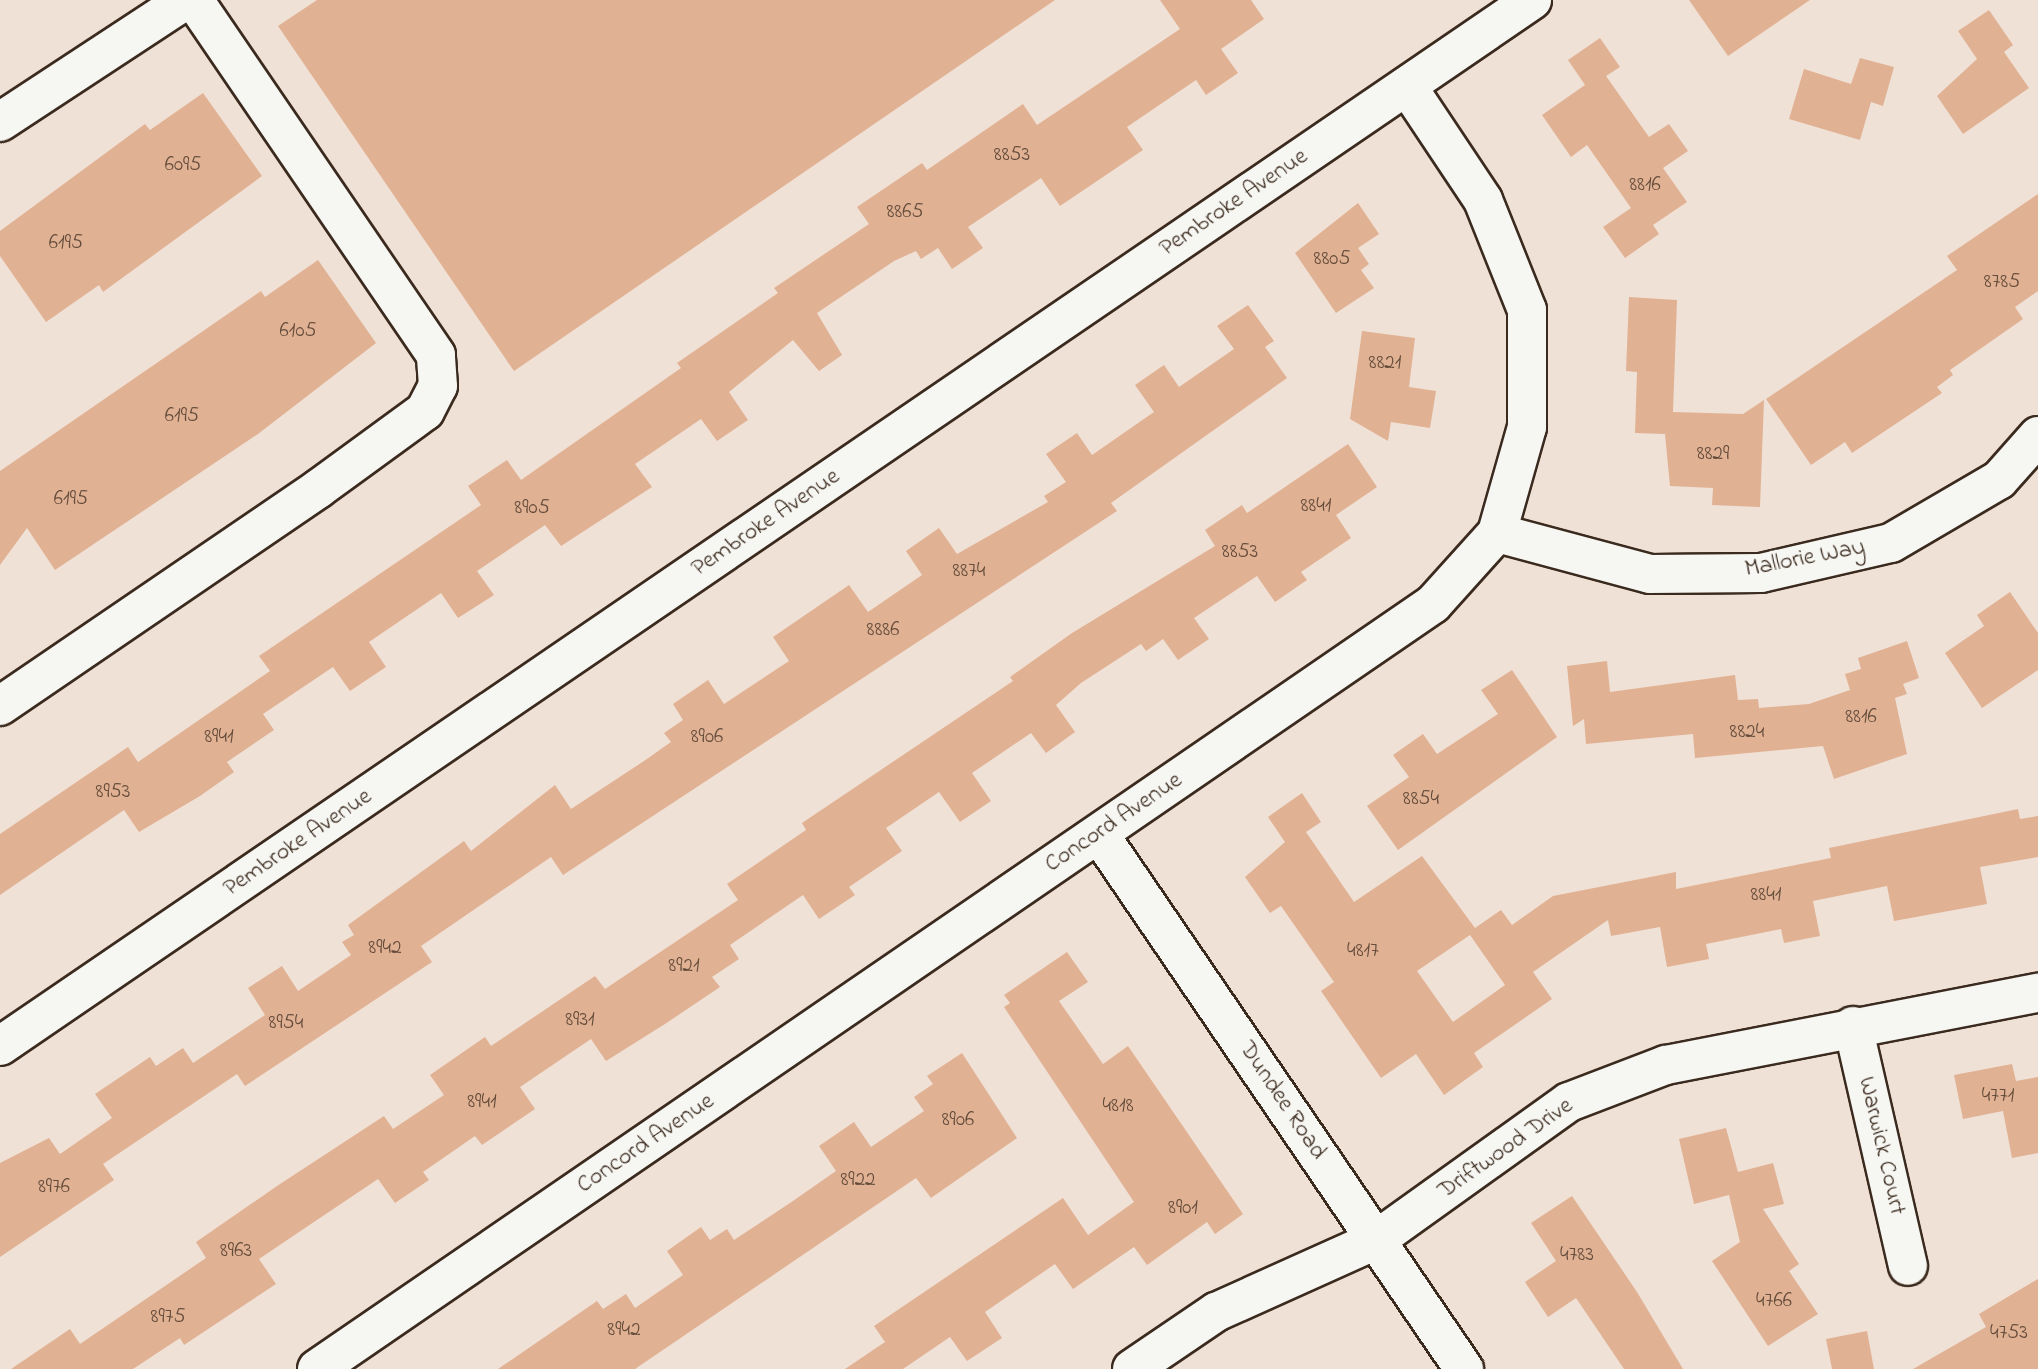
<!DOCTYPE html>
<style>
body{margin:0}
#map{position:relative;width:2038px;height:1369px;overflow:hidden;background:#f0e1d6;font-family:"Indie Flower",sans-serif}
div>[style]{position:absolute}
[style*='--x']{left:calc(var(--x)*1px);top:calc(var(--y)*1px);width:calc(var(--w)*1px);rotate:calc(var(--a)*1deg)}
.building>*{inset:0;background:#e1b193}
.roads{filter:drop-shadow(2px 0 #3b2a1e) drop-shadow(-2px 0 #3b2a1e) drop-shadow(0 2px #3b2a1e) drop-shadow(0 -2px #3b2a1e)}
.minor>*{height:38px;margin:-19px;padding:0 19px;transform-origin:19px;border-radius:19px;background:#f6f6f2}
span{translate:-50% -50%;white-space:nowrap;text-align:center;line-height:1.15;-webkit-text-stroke:6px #f6f6f2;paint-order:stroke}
.number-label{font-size:21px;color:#644c3b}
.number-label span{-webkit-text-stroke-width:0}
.street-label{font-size:24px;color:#3b2a1e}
</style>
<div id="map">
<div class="building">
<i style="clip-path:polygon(317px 0,1055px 0,514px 371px,278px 26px)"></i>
<i style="clip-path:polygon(1160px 0,1251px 0,1264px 19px,1221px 49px,1238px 73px,1206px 95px,1196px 80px,1127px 127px,1143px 150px,1060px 206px,1041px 178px,968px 227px,983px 248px,952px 269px,938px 248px,921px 259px,916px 251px,894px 261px,817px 313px,842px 355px,819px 371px,793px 340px,729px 392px,748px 420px,717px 441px,701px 419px,635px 464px,652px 487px,561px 546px,545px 525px,477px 571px,494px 595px,458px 618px,441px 593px,369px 642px,386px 667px,350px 691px,333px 667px,263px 714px,274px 730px,227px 762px,234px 772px,200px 796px,139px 832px,124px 810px,0 895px,0 834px,128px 747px,138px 762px,270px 671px,259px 656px,481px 505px,468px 486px,507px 460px,521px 480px,681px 368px,677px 363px,778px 293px,774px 288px,869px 224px,857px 207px,922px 163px,927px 170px,1023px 104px,1037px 125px,1180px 29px)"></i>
<i style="clip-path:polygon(1689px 0,1810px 0,1728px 56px)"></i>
<i style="clip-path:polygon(1989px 10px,2013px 45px,2004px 52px,2029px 88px,1963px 134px,1937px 96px,1977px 59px,1958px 31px)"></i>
<i style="clip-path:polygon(1600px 38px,1620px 67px,1606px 76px,1649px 137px,1669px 124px,1688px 151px,1663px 168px,1687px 202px,1653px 225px,1659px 234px,1625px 258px,1603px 227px,1631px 208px,1587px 145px,1571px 157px,1542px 115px,1585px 85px,1568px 60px)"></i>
<i style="clip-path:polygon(1860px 58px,1894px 67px,1883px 106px,1871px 102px,1860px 140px,1789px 119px,1804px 69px,1851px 84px)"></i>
<i style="clip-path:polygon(203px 93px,262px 176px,103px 292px,99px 285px,46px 322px,0 256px,0 231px,145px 124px,150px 130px)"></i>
<i style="clip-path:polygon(2038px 194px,2038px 291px,2015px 307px,2023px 319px,1950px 370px,1953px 375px,1937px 387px,1942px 393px,1852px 453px,1845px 442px,1811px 465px,1766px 399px,1957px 270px,1947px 256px)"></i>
<i style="clip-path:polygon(1358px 203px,1379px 234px,1358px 248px,1369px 264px,1361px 270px,1374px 288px,1336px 313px,1295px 253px)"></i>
<i style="clip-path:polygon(318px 260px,376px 343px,258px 434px,55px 570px,27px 528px,0 565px,0 471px,261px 291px,265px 297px)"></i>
<i style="clip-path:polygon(1629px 297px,1677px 300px,1673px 412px,1743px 414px,1764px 400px,1760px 507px,1712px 505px,1713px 488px,1670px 486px,1665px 434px,1635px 433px,1637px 372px,1626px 371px)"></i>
<i style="clip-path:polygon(1248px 305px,1274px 341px,1265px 347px,1287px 378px,1111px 503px,1117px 511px,563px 875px,551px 857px,421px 946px,432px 962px,245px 1086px,237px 1074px,103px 1164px,114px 1180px,0 1257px,0 1163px,49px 1138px,60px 1154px,112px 1118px,95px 1094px,150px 1057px,156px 1066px,183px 1048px,193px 1063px,265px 1015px,248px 988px,282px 966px,298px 991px,351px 955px,342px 942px,354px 935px,348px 925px,464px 841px,471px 851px,555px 785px,571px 809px,644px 761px,671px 742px,664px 733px,683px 720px,673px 704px,708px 680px,724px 704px,789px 661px,773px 637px,849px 585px,868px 612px,922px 575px,906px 551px,939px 528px,957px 554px,1048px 502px,1044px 496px,1066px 482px,1046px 454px,1077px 433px,1092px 455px,1154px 412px,1135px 385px,1164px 365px,1179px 387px,1234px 349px,1217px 326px)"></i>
<i style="clip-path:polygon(1362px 331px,1415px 338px,1409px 387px,1436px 391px,1430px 428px,1391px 422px,1388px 441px,1350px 419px)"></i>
<i style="clip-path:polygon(1348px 444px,1377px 487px,1336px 515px,1351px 538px,1301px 572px,1307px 580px,1275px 602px,1257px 576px,1194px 618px,1209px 639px,1178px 660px,1163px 639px,1146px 651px,1141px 644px,1081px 683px,1056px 705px,1075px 732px,1046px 753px,1031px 733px,972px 773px,991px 801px,960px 822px,939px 792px,886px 828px,902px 851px,849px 887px,855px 895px,819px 919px,803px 895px,730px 945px,739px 959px,712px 977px,720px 987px,665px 1024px,606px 1061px,591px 1039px,520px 1087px,535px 1109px,482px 1145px,475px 1136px,423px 1172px,429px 1180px,395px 1203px,378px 1179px,308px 1226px,259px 1259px,276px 1284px,184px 1345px,180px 1338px,133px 1369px,11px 1369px,70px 1329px,80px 1344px,206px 1258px,196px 1242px,277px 1186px,384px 1116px,393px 1129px,444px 1095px,430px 1075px,485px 1037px,491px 1046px,595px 976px,605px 989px,738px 900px,727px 884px,806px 830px,802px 823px,1013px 681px,1010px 677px,1072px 633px,1215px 546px,1205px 530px,1242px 505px,1247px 513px)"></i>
<i style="clip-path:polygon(2010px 592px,2038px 633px,2038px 670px,1982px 708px,1945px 653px,1984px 626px,1977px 615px)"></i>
<i style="clip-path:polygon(1907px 641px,1919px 678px,1903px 684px,1907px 694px,1895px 698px,1907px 754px,1834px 779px,1823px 746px,1695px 758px,1693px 734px,1586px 744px,1584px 719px,1573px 726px,1567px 666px,1607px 661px,1610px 692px,1735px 675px,1738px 700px,1758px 699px,1759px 708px,1809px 704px,1850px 690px,1845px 674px,1861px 669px,1858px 658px)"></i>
<i style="clip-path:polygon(1512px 670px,1557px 737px,1398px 850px,1367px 806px,1409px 777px,1393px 755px,1423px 734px,1437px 754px,1498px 714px,1481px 690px)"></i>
<i style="clip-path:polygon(evenodd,1302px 793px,1321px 822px,1306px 832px,1354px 902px,1422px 856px,1475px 928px,1501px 910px,1512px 925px,1553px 896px,1676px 872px,1676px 889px,1831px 858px,1829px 848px,2018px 809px,2020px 819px,2038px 816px,2038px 857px,1980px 867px,1987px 904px,1894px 921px,1887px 886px,1813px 901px,1820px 936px,1784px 943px,1781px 929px,1706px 944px,1709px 959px,1667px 967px,1660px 927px,1611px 936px,1608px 920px,1533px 972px,1552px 999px,1474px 1053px,1483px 1067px,1444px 1095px,1416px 1054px,1381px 1078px,1321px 991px,1334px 982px,1281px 906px,1270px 913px,1245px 877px,1285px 842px,1268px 817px,1302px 793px,1470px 935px,1505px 985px,1453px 1022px,1417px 971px,1470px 935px)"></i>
<i style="clip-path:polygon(1067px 952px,1088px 982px,1059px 1001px,1103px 1064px,1128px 1046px,1243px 1214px,1215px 1234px,1207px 1222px,1147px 1265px,1134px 1247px,1073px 1289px,1055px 1264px,985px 1312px,1002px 1338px,967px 1361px,950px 1337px,903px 1369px,845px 1369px,885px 1342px,874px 1326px,1063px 1198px,1088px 1235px,1134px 1202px,1004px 1007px,1010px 1003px,1004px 995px)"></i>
<i style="clip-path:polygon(962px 1053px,1017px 1138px,931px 1198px,916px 1178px,635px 1369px,498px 1369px,597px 1301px,603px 1309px,626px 1294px,635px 1308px,683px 1275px,667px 1251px,701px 1227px,710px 1240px,727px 1229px,734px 1240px,790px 1203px,836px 1171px,819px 1146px,854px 1122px,871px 1147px,924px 1111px,914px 1097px,933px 1084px,927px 1076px)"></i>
<i style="clip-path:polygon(2012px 1064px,2016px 1081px,2038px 1077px,2038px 1153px,2012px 1158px,2003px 1111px,1963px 1119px,1954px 1075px)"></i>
<i style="clip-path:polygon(1726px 1128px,1738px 1172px,1773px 1163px,1784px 1204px,1763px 1209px,1799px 1264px,1789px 1271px,1818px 1314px,1768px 1346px,1712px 1261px,1740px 1242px,1729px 1195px,1694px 1204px,1679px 1139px)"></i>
<i style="clip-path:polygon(1572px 1196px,1637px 1292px,1683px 1369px,1624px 1369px,1576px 1298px,1548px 1317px,1525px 1282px,1556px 1261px,1531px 1223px)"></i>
<i style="clip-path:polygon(2038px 1279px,2038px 1369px,1913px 1369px,1986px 1327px,1979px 1314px)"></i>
<i style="clip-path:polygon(1867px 1331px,1874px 1369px,1832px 1369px,1826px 1339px)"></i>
</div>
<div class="roads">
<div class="minor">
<i style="--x:0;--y:122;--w:222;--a:-33.3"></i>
<i style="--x:1497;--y:533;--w:158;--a:15"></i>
<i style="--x:1650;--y:574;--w:111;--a:-0.5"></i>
<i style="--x:1761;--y:573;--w:133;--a:-13"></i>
<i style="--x:1891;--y:543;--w:125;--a:-30.3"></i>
<i style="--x:1999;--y:480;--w:59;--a:-48.4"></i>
<i style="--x:0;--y:706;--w:385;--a:-34.3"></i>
<i style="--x:318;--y:489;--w:132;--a:-36.1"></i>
<i style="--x:425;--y:411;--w:28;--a:-63"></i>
<i style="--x:438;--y:386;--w:31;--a:-94"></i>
<i style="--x:436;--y:355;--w:430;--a:-124.3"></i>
<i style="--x:1099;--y:834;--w:648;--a:55.7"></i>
<i style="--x:1853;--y:1026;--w:246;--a:77.1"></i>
<i style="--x:0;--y:1046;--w:1855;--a:-34.32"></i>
<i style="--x:317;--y:1369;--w:1353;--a:-34.43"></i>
<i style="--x:1433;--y:604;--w:96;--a:-48"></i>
<i style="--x:1497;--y:533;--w:110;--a:-74.2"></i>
<i style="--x:1527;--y:427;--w:117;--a:-90"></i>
<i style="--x:1527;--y:310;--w:118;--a:-111.8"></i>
<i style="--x:1483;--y:200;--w:137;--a:-123.7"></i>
<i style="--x:1132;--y:1369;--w:102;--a:-34.2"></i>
<i style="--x:1216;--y:1312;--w:175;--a:-24.2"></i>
<i style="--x:1376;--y:1240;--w:237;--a:-35.6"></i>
<i style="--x:1569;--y:1102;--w:104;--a:-20.9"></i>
<i style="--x:1666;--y:1065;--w:379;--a:-11"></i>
</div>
</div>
<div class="number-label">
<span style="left:1012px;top:155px">8853</span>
<span style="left:183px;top:165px">6095</span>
<span style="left:1645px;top:185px">8816</span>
<span style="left:905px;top:212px">8865</span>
<span style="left:66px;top:243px">6195</span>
<span style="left:1332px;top:259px">8805</span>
<span style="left:2002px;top:282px">8785</span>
<span style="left:298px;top:331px">6105</span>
<span style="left:1385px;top:363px">8821</span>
<span style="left:182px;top:416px">6195</span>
<span style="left:1713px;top:454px">8829</span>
<span style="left:71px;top:499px">6195</span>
<span style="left:1316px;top:506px">8841</span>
<span style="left:532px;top:508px">8905</span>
<span style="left:1240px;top:552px">8853</span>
<span style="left:969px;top:571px">8874</span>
<span style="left:883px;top:630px">8886</span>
<span style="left:1861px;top:717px">8816</span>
<span style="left:1747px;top:732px">8824</span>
<span style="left:219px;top:737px">8941</span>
<span style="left:707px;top:737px">8906</span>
<span style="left:113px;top:792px">8953</span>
<span style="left:1421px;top:799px">8854</span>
<span style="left:1766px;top:895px">8841</span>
<span style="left:385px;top:948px">8942</span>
<span style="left:1363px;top:951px">4817</span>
<span style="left:684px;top:966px">8921</span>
<span style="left:580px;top:1020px">8931</span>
<span style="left:286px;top:1023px">8954</span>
<span style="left:1998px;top:1096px">4771</span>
<span style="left:482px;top:1102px">8941</span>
<span style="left:1118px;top:1106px">4818</span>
<span style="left:958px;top:1120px">8906</span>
<span style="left:858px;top:1180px">8922</span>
<span style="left:54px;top:1187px">8976</span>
<span style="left:1183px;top:1208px">8901</span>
<span style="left:236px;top:1251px">8963</span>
<span style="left:1577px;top:1255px">4783</span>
<span style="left:1774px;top:1301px">4766</span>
<span style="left:168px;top:1317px">8975</span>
<span style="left:624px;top:1330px">8942</span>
<span style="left:2009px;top:1333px">4753</span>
</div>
<div class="street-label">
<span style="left:1234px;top:203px;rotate:-34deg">Pembroke Avenue</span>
<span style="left:766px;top:523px;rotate:-34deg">Pembroke Avenue</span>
<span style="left:1805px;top:559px;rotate:-11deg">Mallorie Way</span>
<span style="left:1114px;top:823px;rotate:-34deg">Concord Avenue</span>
<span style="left:298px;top:843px;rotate:-34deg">Pembroke Avenue</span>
<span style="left:1282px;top:1101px;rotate:56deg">Dundee Road</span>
<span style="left:646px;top:1144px;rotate:-34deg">Concord Avenue</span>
<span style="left:1881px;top:1146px;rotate:77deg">Warwick Court</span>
<span style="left:1506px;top:1149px;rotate:-35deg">Driftwood Drive</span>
</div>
</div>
